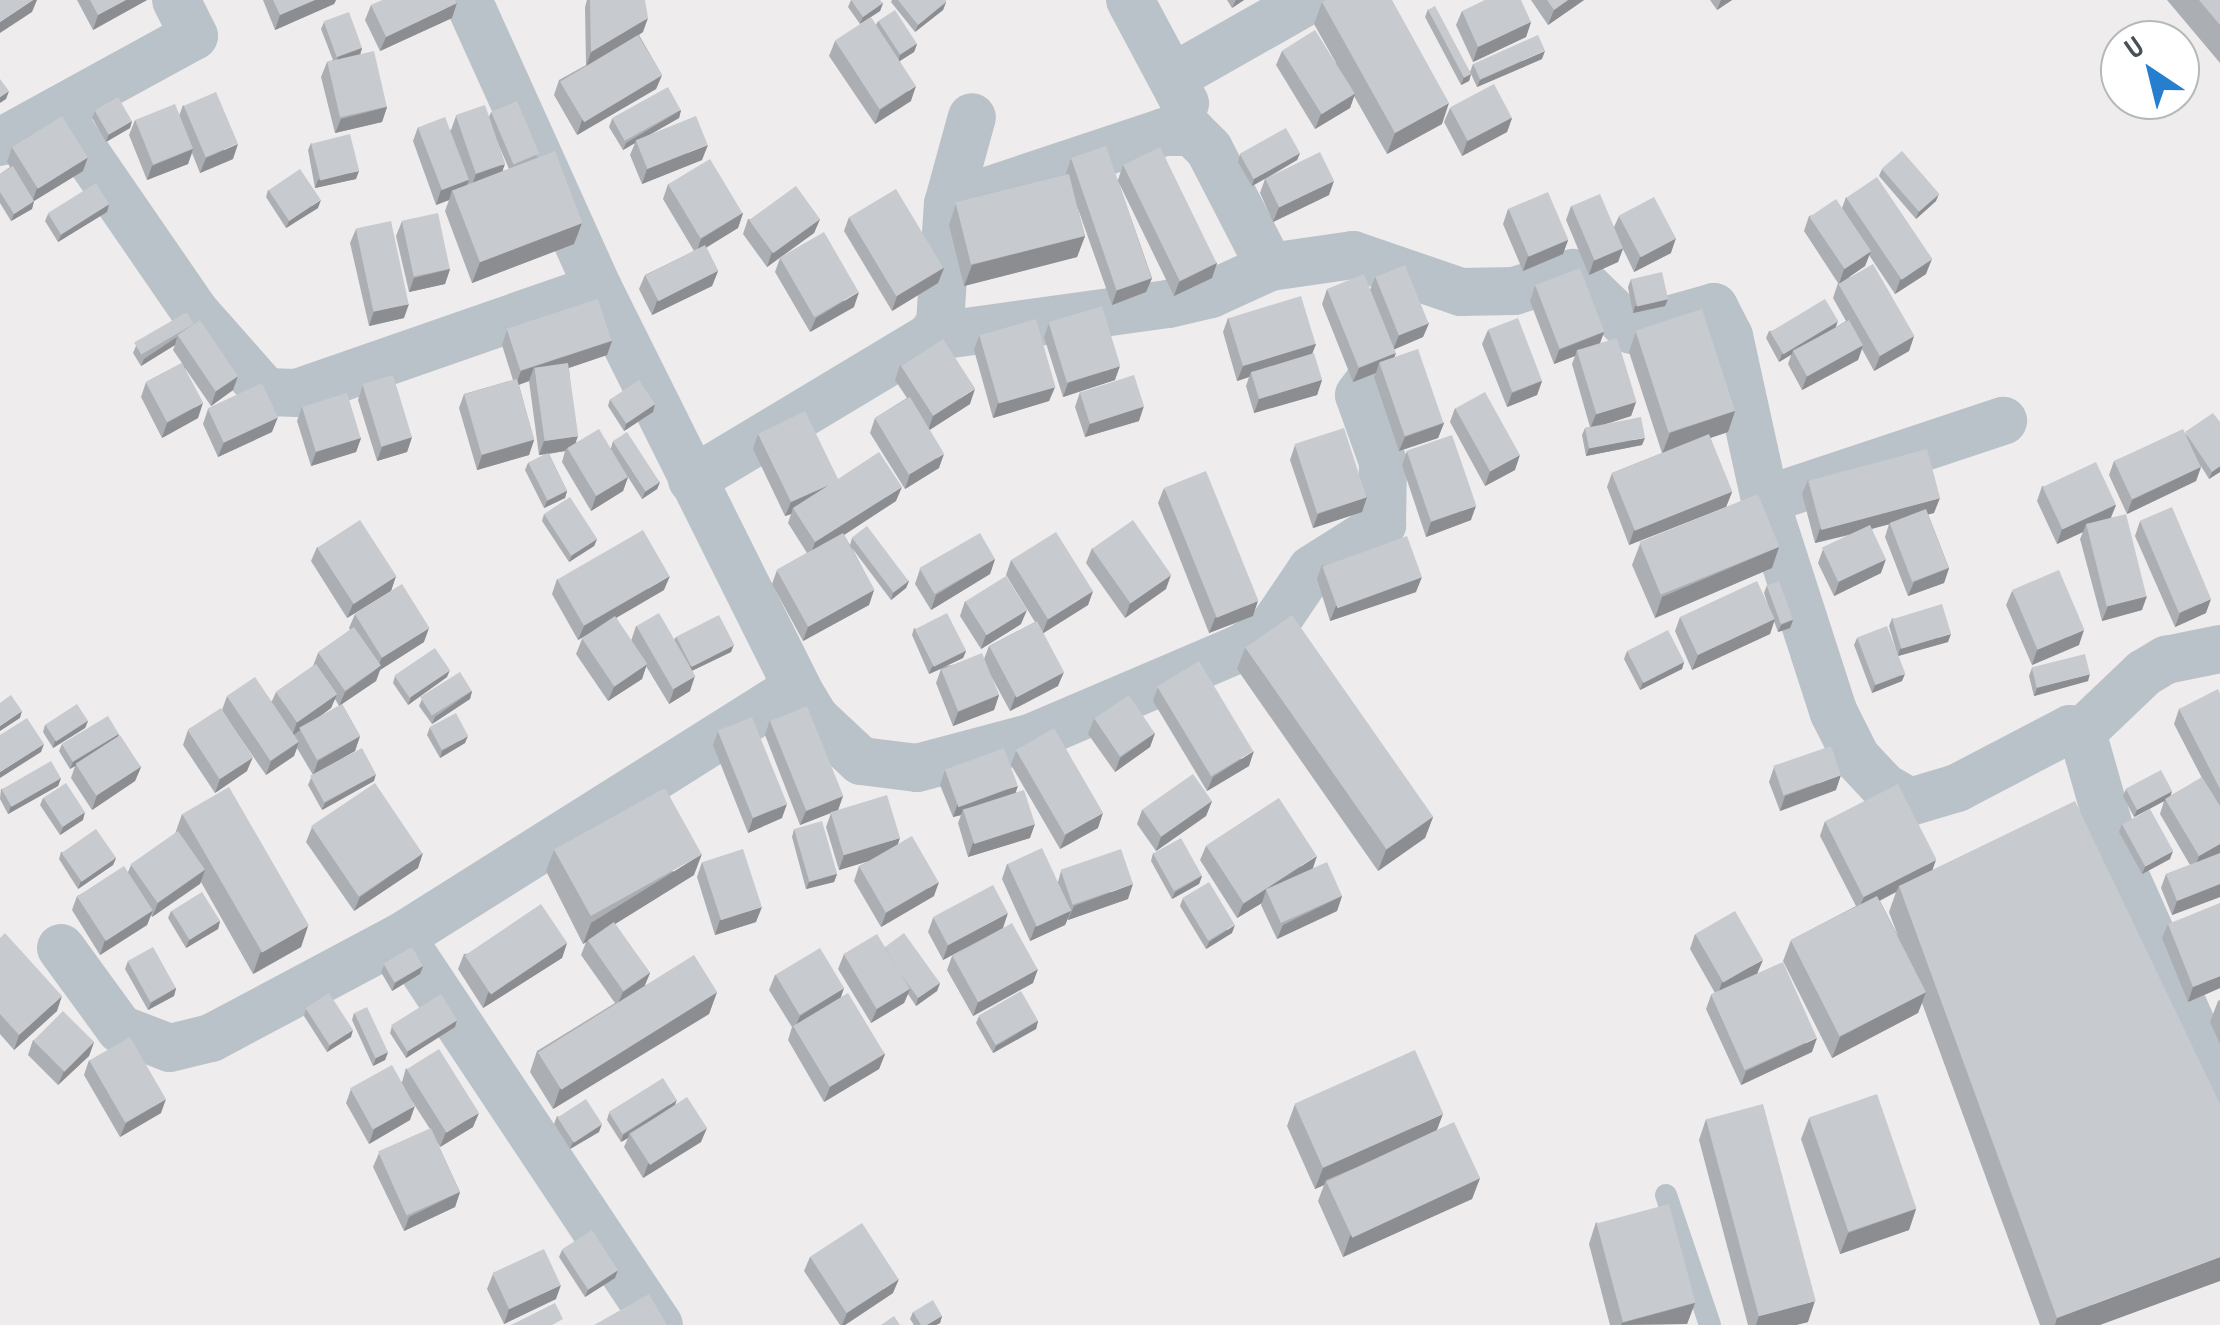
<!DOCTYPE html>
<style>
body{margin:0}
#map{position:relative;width:2220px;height:1325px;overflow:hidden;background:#efeced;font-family:"PT Sans Narrow",sans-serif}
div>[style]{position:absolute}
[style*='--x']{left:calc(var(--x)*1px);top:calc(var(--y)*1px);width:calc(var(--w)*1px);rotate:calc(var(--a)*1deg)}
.lane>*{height:22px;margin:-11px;padding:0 11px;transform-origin:11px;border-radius:11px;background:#b9c2c8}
.street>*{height:48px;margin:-24px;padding:0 24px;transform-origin:24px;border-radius:24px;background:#b9c2c8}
.wall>*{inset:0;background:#abaeb2}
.shaded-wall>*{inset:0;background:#8b8d91}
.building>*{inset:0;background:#c7cacf;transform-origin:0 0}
span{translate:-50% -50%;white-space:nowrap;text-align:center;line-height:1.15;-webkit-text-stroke:8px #fff;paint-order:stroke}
.north{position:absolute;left:2100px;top:20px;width:100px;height:100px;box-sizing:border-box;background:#fff;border:2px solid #b5b9bc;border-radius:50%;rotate:325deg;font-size:28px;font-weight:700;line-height:40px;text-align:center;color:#465158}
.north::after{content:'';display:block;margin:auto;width:35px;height:45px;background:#267ecf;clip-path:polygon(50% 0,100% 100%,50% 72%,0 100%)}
</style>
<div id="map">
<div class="lane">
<i style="--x:1666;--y:1195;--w:137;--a:71.3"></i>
</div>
<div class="street">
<i style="--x:468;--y:0;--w:316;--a:65.7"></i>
<i style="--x:598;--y:288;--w:447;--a:63.5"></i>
<i style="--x:797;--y:688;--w:35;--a:59"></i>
<i style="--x:815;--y:718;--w:63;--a:43.1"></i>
<i style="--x:861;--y:761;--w:56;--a:7.1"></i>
<i style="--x:917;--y:768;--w:117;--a:-14.9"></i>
<i style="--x:1030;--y:738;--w:232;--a:-23.1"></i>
<i style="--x:1243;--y:647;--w:35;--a:-33"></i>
<i style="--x:1272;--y:628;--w:71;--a:-55.9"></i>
<i style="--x:1312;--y:569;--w:83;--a:-32.2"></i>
<i style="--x:1382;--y:525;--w:63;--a:-89.1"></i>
<i style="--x:1383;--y:462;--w:71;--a:-109.7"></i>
<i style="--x:1359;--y:395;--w:15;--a:-53"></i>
<i style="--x:1130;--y:0;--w:117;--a:61.9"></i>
<i style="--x:1173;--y:77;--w:156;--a:-29.5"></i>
<i style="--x:57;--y:111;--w:245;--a:55.5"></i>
<i style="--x:196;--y:313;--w:106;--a:48.5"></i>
<i style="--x:266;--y:392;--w:31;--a:2"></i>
<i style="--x:297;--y:393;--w:319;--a:-19.2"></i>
<i style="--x:0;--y:142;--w:221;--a:-28.7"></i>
<i style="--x:194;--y:36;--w:40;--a:-116.6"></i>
<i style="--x:948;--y:204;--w:228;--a:-18.4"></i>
<i style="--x:1164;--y:132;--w:28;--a:0"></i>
<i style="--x:1192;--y:132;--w:24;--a:45"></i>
<i style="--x:1209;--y:149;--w:133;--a:62.7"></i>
<i style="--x:930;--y:337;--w:240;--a:-7.9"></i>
<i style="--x:1168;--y:304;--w:44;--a:-13.1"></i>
<i style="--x:1211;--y:294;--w:65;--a:-24.6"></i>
<i style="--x:1270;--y:267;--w:84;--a:-8.2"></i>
<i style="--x:1353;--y:255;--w:114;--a:18.9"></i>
<i style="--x:1461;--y:292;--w:53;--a:-1.1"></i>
<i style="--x:1514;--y:291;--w:62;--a:-17"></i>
<i style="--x:1573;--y:273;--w:82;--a:44"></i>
<i style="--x:1632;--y:330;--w:85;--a:-15.7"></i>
<i style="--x:1714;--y:307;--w:33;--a:63"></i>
<i style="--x:1729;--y:336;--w:168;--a:77.6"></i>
<i style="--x:1765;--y:500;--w:224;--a:72.1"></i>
<i style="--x:1834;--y:713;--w:49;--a:63.4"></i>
<i style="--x:1856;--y:757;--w:41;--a:47"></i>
<i style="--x:1884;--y:787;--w:30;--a:30"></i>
<i style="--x:1910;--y:802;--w:49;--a:-16.6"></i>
<i style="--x:1957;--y:788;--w:127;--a:-27.6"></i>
<i style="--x:2070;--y:729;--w:12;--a:14"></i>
<i style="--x:2082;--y:732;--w:135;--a:74.1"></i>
<i style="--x:2119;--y:862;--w:248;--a:65.9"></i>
<i style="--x:692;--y:480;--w:278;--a:-31"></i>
<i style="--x:930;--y:337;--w:17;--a:-54"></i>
<i style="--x:940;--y:323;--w:119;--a:-86.2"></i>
<i style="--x:948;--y:204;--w:90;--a:-74.6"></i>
<i style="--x:1765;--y:500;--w:251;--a:-18.4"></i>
<i style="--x:2082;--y:732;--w:86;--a:-43.6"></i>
<i style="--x:2144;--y:673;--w:26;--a:-31"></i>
<i style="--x:2166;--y:660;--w:55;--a:-11.5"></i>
<i style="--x:401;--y:937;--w:466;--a:56.4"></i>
<i style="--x:61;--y:948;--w:100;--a:53.9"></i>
<i style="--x:120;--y:1029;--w:53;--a:20.8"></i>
<i style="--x:170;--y:1048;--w:42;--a:-13.7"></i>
<i style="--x:211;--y:1038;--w:215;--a:-28"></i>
<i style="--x:401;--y:937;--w:468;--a:-32.2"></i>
</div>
<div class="wall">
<i style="clip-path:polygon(77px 0,147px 0,93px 30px)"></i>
<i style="clip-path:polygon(263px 0,336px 0,334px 4px,275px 30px)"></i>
<i style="clip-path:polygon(587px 0,645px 0,643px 32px,639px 35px,662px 75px,656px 89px,577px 135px,554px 95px,559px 80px,586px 65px,585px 7px)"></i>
<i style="clip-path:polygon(851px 0,883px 3px,880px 11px,860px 24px,848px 7px)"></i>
<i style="clip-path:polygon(892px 0,946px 0,946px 2px,943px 10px,915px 32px,891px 2px)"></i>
<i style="clip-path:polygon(1227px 0,1244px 0,1232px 8px)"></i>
<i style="clip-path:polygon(1531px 0,1584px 0,1548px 25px)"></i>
<i style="clip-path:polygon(1710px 0,1732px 0,1717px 10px)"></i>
<i style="clip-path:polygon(2167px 0,2220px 0,2220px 63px)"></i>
<i style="clip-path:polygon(1322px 2px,1442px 124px,1387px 154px,1354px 96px,1350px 108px,1315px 129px,1276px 65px,1282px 51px,1336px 63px,1314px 24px)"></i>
<i style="clip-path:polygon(371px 5px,452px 18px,380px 51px,365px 20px)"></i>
<i style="clip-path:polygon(1428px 9px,1470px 72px,1473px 64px,1542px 59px,1477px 87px,1471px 74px,1469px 81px,1461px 85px,1425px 17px)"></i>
<i style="clip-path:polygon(1462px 11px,1531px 22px,1526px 37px,1473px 62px,1456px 25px)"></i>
<i style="clip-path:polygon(878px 21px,917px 44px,914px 52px,900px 61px,911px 101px,875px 124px,829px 56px,835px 41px,876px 25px)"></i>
<i style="clip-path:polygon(324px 22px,362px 48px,360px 54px,387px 107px,382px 122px,335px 133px,321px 77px,327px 62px,333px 60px,321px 29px)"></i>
<i style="clip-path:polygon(183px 105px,233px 159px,200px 173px,192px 153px,188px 164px,147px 180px,129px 135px,135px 120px,179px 116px)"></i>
<i style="clip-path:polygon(1450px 108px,1512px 118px,1507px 132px,1462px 156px,1444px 122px)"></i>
<i style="clip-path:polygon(681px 110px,679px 118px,649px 135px,702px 160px,642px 184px,630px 155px,635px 143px,623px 150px,609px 127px,612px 119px)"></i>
<i style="clip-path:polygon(95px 111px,132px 121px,130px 128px,106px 142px,92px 118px)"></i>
<i style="clip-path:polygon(evenodd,491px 112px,538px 157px,574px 244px,472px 283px,445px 211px,449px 200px,436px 205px,413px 141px,418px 127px,451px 130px,456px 116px,489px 117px,491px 112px,497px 141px,509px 169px,503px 171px,497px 141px)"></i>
<i style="clip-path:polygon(311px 143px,356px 179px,315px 188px,308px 150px)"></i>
<i style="clip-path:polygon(12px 147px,83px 171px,34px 201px,32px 209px,11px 221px,0 203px,0 174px,10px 167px,7px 162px)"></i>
<i style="clip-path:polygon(1300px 153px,1297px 160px,1269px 177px,1329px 195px,1273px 222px,1260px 193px,1265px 179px,1252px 186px,1238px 162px,1240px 154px)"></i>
<i style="clip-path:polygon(1071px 158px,1118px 180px,1123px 165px,1217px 263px,1212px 278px,1174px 296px,1118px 181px,1152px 278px,1146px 292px,1112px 305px,1077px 206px,1085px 236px,1077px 257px,964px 286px,949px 225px,956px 204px,1067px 175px,1066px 173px)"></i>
<i style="clip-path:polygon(1882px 169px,1936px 201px,1916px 219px,1879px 176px)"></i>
<i style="clip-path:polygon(668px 184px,743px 213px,738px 228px,706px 247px,718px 271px,712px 286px,652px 315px,639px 289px,645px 275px,694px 251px,663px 199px)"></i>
<i style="clip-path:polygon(268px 190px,318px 208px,286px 228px,266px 197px)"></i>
<i style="clip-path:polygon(1846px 197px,1926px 274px,1895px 294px,1869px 255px,1865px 266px,1849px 277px,1914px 336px,1909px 351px,1874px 371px,1862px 349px,1858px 360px,1802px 390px,1788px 364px,1791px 355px,1779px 362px,1766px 338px,1769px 331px,1836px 327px,1846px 321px,1833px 298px,1838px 283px,1804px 231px,1809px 216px,1842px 208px)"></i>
<i style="clip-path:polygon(109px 204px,107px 212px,58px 242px,45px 221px,48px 214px)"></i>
<i style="clip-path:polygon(1571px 206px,1614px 227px,1619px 216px,1671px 253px,1634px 272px,1623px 249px,1618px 262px,1589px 275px,1566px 220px)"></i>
<i style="clip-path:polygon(1508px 209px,1568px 240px,1563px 254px,1523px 271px,1503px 224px)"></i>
<i style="clip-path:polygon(849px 217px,944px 268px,938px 283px,892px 311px,844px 231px)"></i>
<i style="clip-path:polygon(748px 219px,820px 219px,814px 233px,767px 267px,743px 234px)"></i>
<i style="clip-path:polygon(402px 221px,450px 269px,445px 284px,409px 292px,396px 236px)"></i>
<i style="clip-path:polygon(356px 229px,404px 318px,369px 326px,350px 243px)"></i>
<i style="clip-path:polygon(780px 258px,854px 307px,810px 332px,775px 272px)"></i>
<i style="clip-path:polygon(1375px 277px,1429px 323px,1423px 337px,1394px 349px,1394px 358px,1444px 423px,1438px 438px,1399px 451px,1374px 377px,1376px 373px,1353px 382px,1322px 304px,1327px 289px,1370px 290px)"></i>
<i style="clip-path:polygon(1631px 279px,1668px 299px,1665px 306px,1633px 313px,1628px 287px)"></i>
<i style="clip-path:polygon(1535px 286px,1604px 332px,1600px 343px,1636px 402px,1631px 416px,1606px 424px,1642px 445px,1586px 456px,1582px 435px,1585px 428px,1590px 427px,1572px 364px,1575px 356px,1554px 364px,1530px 301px)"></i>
<i style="clip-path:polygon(187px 312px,233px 390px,211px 406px,185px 368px,198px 418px,162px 438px,141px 397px,146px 382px,182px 363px,173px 350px,175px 345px,141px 366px,133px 353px,136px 346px)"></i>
<i style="clip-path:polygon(1228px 318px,1316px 344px,1312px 354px,1322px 380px,1317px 395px,1254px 413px,1246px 386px,1249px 377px,1237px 381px,1223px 332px)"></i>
<i style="clip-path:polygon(1049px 323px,1115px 380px,1063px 397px,1044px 337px)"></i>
<i style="clip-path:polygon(507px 330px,612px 341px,607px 355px,569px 368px,575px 442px,611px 448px,613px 441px,660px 482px,657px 489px,642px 499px,628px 477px,623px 491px,591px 511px,562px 462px,565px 451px,549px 454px,567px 491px,565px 498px,544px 508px,525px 470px,528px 463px,546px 454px,539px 455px,529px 381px,519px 385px,534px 440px,529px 455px,477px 470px,459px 408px,464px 394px,513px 380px,502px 345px)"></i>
<i style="clip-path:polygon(1488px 330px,1542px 381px,1537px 395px,1507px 407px,1482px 344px)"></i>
<i style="clip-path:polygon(1636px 331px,1735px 411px,1728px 432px,1710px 438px,1732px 492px,1726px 507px,1629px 545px,1607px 487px,1612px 473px,1662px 453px,1629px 352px)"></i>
<i style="clip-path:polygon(979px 336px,1055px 387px,1049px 401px,993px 418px,974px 350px)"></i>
<i style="clip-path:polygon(900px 365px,970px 404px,929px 430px,939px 468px,905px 489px,870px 433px,875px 418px,907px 398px,895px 380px)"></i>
<i style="clip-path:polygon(363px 385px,412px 437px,407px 452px,377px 461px,358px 400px)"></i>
<i style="clip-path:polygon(1080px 392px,1139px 421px,1085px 437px,1075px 407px)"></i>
<i style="clip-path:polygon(610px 399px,653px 412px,624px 431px,608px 406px)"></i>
<i style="clip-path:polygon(302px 407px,361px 438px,356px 452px,311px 466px,297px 421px)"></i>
<i style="clip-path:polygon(1455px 408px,1515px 470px,1485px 486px,1450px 422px)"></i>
<i style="clip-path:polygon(208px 409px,272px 432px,218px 457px,203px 424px)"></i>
<i style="clip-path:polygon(2185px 433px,2220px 472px,2209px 479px,2201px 466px,2196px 481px,2127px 514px,2109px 475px,2114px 461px)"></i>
<i style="clip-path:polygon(758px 434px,838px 479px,896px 501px,844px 535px,850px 545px,852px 538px,909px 581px,906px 588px,891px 600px,852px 548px,874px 590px,869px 605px,803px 641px,772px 584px,777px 570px,807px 553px,788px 523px,791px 514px,785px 516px,753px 449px)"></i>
<i style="clip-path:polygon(1295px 445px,1367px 497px,1362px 512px,1313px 528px,1290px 460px)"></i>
<i style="clip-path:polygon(1407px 451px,1471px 520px,1426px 537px,1402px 465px)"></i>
<i style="clip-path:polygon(1808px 480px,1934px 513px,1928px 514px,1949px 568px,1944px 583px,1908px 596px,1885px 537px,1889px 524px,1872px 529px,1881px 573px,1834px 596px,1818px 563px,1823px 549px,1854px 534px,1815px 543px,1802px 494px)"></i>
<i style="clip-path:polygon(2042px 486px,2116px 505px,2111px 518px,2142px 610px,2102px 621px,2080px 539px,2083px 532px,2057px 544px,2037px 501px)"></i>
<i style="clip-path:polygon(1164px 488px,1253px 616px,1209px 633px,1158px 503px)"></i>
<i style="clip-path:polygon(544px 514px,597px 539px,594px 546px,569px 562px,542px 521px)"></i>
<i style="clip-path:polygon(2140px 521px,2206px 613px,2175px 627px,2135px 536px)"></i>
<i style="clip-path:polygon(1640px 544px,1779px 547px,1772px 568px,1655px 618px,1632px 565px)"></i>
<i style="clip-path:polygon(317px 547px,396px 576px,391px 591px,347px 618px,311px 561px)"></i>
<i style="clip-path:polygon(1092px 548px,1166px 589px,1125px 618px,1086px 563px)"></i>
<i style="clip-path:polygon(995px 559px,990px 574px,931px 610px,915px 584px,920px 569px)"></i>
<i style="clip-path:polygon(1011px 560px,1093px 591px,1088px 605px,1043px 633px,1058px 686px,1010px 711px,990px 674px,999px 695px,994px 710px,953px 726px,936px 683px,941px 669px,929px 674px,912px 635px,914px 628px,966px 651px,963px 658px,946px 666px,984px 659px,989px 646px,1035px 622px,1006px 575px)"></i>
<i style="clip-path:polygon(1322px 565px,1416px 592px,1330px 621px,1317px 579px)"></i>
<i style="clip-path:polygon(557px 579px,664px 590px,616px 618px,631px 641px,636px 626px,674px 640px,676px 637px,731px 652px,692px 671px,690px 691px,669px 704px,646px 666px,642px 679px,608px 701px,576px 654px,582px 639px,591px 633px,578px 640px,552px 594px)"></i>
<i style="clip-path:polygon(1767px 585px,1793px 620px,1790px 628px,1778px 632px,1774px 621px,1770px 634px,1692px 670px,1675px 631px,1680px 617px,1769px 608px,1764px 593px)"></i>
<i style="clip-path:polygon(2012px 591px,2079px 645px,2032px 665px,2006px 605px)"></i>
<i style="clip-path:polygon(965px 601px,1021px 624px,981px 649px,960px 616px)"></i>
<i style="clip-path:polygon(evenodd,355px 614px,424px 642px,380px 670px,376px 681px,342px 704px,360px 736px,355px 751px,313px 775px,297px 748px,294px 756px,266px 775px,225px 716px,247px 771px,215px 793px,183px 745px,188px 730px,222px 710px,227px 696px,272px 701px,276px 692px,313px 666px,318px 653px,350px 630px,349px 628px,355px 614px,335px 699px,339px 706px,317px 719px,331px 708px,335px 699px)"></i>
<i style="clip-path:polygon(1892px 618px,1948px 642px,1898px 656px,1902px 681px,1872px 693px,1854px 645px,1857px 638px,1897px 653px,1889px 626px)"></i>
<i style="clip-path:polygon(1245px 648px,1433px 817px,1425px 838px,1378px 871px,1237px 669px)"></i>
<i style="clip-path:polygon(1627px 651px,1684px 662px,1682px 669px,1640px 690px,1624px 659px)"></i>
<i style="clip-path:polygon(2032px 668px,2088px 681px,2034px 696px,2029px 676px)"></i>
<i style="clip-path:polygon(395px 676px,447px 677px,408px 705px,393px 683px)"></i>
<i style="clip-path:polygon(1158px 687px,1249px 766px,1207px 791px,1153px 701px)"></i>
<i style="clip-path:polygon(472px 691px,470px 699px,432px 724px,419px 706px,422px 699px)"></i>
<i style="clip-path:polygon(2220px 694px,2220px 897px,2172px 915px,2161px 888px,2166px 874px,2190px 865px,2160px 814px,2164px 801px,2134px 817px,2123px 796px,2126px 789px,2170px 796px,2202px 778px,2174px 724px,2179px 709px)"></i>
<i style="clip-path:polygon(1094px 719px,1155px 733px,1150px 747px,1115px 772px,1088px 734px)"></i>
<i style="clip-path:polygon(770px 720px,843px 796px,838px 810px,898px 844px,934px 896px,881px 927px,854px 881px,859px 866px,869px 861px,839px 870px,826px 827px,831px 813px,800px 825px,765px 735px)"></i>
<i style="clip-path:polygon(88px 721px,85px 728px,53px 748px,43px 732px,45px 725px)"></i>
<i style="clip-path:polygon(430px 727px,465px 743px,440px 758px,427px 735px)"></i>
<i style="clip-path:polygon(718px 731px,782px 818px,748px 833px,713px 745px)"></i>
<i style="clip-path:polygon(119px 734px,118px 737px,141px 767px,135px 781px,92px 810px,71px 778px,75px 766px,70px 769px,59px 751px,62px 744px)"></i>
<i style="clip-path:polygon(1016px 751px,1098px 828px,1060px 849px,1011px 765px)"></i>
<i style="clip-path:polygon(1774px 767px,1836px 790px,1780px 811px,1769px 782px)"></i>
<i style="clip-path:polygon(945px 770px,1016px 792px,1030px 838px,968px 857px,958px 823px,961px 815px,953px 817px,940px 785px)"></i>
<i style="clip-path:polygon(61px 778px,58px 786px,8px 814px,0 799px,1px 789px)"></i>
<i style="clip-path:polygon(311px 778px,374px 781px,322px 810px,308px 785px)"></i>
<i style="clip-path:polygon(43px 798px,83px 820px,60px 835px,40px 805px)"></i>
<i style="clip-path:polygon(1212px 801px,1206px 816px,1156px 851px,1137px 824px,1142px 810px)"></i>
<i style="clip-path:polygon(182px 814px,308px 926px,301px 947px,253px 974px,201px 882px,152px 917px,151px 915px,147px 925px,100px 955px,72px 910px,77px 896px,128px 872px,131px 865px,175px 834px)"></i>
<i style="clip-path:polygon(evenodd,1825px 821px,1933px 869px,2100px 1325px,2040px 1325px,1922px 1003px,1918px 1013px,1832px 1058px,1783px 961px,1791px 940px,1856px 906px,1820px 836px,1825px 821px,1896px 892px,1889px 912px,1898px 936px,1880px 901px,1896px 892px)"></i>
<i style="clip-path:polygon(2122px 824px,2170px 859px,2142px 874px,2119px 832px)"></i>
<i style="clip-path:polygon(312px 827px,418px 868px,354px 911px,306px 842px)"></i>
<i style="clip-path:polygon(794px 829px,837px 874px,834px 882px,806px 889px,792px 837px)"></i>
<i style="clip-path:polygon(1206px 846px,1312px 869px,1342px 896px,1337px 911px,1277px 939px,1261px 905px,1262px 903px,1237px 918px,1200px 860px)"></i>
<i style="clip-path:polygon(554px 850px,694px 875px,615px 924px,650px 973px,645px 985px,717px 992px,709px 1014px,553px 1109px,530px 1072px,537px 1051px,615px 1003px,581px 955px,586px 942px,583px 944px,546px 871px)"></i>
<i style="clip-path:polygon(61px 852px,116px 858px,113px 865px,78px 889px,59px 859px)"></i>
<i style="clip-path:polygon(1153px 853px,1202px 876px,1199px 884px,1172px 899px,1151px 861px)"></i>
<i style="clip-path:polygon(702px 862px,756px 922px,715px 935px,697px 877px)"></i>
<i style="clip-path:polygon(1007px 864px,1058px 882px,1061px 871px,1128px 899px,1068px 920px,1068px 918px,1065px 925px,1030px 941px,1002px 879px)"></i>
<i style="clip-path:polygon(1183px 898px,1232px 933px,1206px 949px,1180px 906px)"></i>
<i style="clip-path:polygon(171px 911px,220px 921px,218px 929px,186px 948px,168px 918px)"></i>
<i style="clip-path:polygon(933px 918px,1003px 928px,1033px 983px,973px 1016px,947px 970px,952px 956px,994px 932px,943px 960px,928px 932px)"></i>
<i style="clip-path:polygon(2168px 924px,2220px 988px,2188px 1002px,2162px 938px)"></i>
<i style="clip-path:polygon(1695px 934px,1758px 973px,1812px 1052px,1741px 1085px,1706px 1009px,1711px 995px,1715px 993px,1690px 949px)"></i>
<i style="clip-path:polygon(0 938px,57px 1011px,14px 1050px,0 1034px)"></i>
<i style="clip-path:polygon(567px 943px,562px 958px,483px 1008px,458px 969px,464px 954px)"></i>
<i style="clip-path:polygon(885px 947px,940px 983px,937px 991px,916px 1006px,908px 994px,904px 1003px,871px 1023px,838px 969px,844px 954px)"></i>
<i style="clip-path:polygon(128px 961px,176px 988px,174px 996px,148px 1010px,125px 969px)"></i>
<i style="clip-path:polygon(384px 965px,423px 966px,420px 974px,392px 991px,381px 972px)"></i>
<i style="clip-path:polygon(775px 975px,844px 988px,841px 997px,885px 1054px,879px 1069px,824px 1102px,788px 1040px,792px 1027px,769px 990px)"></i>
<i style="clip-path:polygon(2220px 1000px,2220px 1044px,2210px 1022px,2218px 1001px)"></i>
<i style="clip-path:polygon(306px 1009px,351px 1037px,327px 1052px,304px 1016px)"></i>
<i style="clip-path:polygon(354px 1013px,388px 1052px,385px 1060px,373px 1066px,352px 1020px)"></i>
<i style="clip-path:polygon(979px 1016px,1038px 1021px,1036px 1029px,993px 1053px,976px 1023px)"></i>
<i style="clip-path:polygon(392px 1026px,455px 1027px,406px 1058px,390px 1033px)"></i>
<i style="clip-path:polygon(33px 1040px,94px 1042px,89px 1056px,58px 1085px,28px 1055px)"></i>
<i style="clip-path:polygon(89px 1060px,161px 1113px,120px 1137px,84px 1075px)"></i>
<i style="clip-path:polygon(406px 1068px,473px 1127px,440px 1147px,436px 1140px,460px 1192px,455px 1207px,404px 1231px,373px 1167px,379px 1153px,430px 1129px,412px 1101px,410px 1120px,369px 1144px,346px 1103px,351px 1089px,402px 1082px)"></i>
<i style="clip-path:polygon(675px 1104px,701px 1142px,643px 1178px,624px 1147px,628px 1138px,621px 1142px,607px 1120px,609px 1113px)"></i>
<i style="clip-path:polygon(1295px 1104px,1437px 1130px,1480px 1178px,1472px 1199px,1343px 1257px,1318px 1201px,1324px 1185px,1315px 1189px,1287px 1126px)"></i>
<i style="clip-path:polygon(557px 1116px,599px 1132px,570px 1149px,554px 1124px)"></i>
<i style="clip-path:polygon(1809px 1118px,1916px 1209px,1909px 1230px,1840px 1254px,1801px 1139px)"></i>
<i style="clip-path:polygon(1706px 1119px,1808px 1322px,1796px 1325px,1748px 1325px,1699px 1140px)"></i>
<i style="clip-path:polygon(1596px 1222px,1695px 1303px,1687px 1324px,1610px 1325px,1589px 1244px)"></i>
<i style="clip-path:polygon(562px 1250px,615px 1278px,585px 1297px,559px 1257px)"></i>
<i style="clip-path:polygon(810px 1257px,893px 1293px,845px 1325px,840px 1325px,804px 1271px)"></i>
<i style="clip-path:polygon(493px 1274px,556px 1299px,504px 1324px,487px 1289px)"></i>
<i style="clip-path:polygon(913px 1312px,942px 1316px,940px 1323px,936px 1325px,914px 1325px,910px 1319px)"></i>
</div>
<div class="shaded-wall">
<i style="clip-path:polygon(33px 0,37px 0,32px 12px,0 33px,0 22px)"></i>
<i style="clip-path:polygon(126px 0,147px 0,93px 30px,98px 15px)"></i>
<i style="clip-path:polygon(315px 0,336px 0,334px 4px,275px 30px,280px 15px)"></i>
<i style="clip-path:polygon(1236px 0,1244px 0,1232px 8px)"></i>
<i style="clip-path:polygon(1568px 0,1584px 0,1548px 25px,1554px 10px)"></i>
<i style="clip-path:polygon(1721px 0,1732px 0,1717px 10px)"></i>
<i style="clip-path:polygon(946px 2px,943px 10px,915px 32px,918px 25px)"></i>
<i style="clip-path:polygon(457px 3px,452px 18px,380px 51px,386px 37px)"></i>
<i style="clip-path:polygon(883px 3px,880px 11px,860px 24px,863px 17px)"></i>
<i style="clip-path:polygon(648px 18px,643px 32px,586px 67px,591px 52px)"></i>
<i style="clip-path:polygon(1531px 22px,1526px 37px,1473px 62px,1478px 47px)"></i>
<i style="clip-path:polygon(917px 44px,914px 52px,898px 62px,900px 55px)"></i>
<i style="clip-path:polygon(362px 48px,360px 55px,335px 65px,338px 57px)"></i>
<i style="clip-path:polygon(1545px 51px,1542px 59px,1477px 87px,1480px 80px)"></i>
<i style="clip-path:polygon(1471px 74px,1469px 81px,1461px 85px,1464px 77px)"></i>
<i style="clip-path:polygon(662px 75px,656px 89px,577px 135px,582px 120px)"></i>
<i style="clip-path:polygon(916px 86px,911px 101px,875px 124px,880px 110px)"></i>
<i style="clip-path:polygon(9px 91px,6px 99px,0 103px,0 97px)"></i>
<i style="clip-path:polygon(1355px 94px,1350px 108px,1315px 129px,1321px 114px)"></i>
<i style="clip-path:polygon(1449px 103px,1442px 124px,1387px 154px,1395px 133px)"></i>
<i style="clip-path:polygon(387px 107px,382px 122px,335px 133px,341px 119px)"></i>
<i style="clip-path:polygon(681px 110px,679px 118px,637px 142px,636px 140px,635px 143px,623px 150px,626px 143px)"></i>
<i style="clip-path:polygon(1512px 118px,1507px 132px,1462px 156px,1467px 141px)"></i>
<i style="clip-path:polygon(132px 121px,130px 128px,106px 142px,109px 134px)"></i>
<i style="clip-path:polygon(238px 144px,233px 159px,200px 173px,206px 158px)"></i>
<i style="clip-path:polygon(708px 145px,702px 160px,642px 184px,647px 169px)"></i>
<i style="clip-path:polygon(193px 149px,188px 164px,147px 180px,152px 166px)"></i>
<i style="clip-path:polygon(1300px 153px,1297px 160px,1252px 186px,1254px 179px)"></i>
<i style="clip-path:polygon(88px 157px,83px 171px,34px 201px,32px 209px,11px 221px,14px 214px,32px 203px,37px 188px)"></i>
<i style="clip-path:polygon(505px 164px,500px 178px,471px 188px,476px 174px)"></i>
<i style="clip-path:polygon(359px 171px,356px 179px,315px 188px,318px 180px)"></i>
<i style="clip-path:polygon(469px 180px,463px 194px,452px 190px,449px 200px,436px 205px,441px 190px)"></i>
<i style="clip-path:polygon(1334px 181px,1329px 195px,1273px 222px,1279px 207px)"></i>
<i style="clip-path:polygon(1939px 194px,1936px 201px,1916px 219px,1919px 211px)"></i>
<i style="clip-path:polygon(321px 200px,318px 208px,286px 228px,289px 221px)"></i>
<i style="clip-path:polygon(109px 204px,107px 212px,58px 242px,61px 235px)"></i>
<i style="clip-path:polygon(743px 213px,738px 228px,696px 254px,701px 239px)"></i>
<i style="clip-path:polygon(820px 219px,814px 233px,767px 267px,772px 252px)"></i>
<i style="clip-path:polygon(582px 223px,574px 244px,472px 283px,480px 262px)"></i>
<i style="clip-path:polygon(1085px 236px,1077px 257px,964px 286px,972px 265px)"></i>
<i style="clip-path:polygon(1676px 238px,1671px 253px,1634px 272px,1640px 257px)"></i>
<i style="clip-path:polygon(1568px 240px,1563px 254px,1523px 271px,1528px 256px)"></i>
<i style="clip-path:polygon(1623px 248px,1618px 262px,1589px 275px,1594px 260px)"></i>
<i style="clip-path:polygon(1871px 251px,1865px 266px,1839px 284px,1844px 269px)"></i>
<i style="clip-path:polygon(1932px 259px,1926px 274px,1895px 294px,1900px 280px)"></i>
<i style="clip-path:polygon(1217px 263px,1212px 278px,1174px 296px,1179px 282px)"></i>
<i style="clip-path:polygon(944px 268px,938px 283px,892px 311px,897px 296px)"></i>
<i style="clip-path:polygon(450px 269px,445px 284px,409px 292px,414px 278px)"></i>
<i style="clip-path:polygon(718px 271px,712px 286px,652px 315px,657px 301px)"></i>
<i style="clip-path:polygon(1152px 278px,1146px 292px,1112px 305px,1117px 290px)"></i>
<i style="clip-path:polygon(859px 292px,854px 307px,810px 332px,816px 318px)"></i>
<i style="clip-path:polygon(1668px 299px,1665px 306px,1633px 313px,1635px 306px)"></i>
<i style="clip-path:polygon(409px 304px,404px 318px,369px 326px,374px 311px)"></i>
<i style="clip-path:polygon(1838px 321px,1835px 329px,1793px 350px,1792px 354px,1779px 362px,1782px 354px)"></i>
<i style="clip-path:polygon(1429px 323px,1423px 337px,1393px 350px,1399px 335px)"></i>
<i style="clip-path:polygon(1604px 332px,1599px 346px,1577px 350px,1575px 356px,1554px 364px,1559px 350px)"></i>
<i style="clip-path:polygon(1914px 336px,1909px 351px,1874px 371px,1880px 356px)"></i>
<i style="clip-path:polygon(177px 337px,175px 345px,141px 366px,144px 359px)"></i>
<i style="clip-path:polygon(612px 341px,607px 355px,536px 379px,534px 367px,529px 381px,515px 386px,521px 371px)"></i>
<i style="clip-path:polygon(1316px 344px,1310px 359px,1251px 372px,1249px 377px,1237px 381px,1243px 366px)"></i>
<i style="clip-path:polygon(1863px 345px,1858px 360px,1802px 390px,1807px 376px)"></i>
<i style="clip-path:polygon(1396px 353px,1391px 367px,1379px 363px,1376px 373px,1353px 382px,1359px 368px)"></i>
<i style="clip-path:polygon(1120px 366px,1115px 380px,1063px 397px,1068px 383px)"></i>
<i style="clip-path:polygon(238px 376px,233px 390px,211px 406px,216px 391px)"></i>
<i style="clip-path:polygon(1322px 380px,1317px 395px,1254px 413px,1259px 399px)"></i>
<i style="clip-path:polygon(1542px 381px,1537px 395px,1507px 407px,1512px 393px)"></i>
<i style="clip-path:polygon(1055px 387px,1049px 401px,993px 418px,998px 403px)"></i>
<i style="clip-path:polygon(975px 389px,970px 404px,928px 431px,933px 416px)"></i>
<i style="clip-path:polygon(1636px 402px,1631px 416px,1590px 429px,1596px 414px)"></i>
<i style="clip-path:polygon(203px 403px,198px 418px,162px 438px,167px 423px)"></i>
<i style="clip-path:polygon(655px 404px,653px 412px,624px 431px,626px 424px)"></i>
<i style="clip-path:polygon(1144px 406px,1139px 421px,1085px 437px,1090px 423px)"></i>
<i style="clip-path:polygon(1735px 411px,1728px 432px,1662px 454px,1670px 433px)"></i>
<i style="clip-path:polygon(278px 417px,272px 432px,218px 457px,224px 442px)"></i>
<i style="clip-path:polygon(1444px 423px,1438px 438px,1399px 451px,1405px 437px)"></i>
<i style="clip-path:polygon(578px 436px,573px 450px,567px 448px,565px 451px,539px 455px,544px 441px)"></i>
<i style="clip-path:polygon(412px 437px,407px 452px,377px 461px,382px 447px)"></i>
<i style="clip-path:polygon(361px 438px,356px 452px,311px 466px,316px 452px)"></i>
<i style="clip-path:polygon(1645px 438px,1642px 445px,1586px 456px,1589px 448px)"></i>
<i style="clip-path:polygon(534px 440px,529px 455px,477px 470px,482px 455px)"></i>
<i style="clip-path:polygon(944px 454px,939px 468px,905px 489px,910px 474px)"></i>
<i style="clip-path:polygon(1520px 455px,1515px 470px,1485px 486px,1490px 471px)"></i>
<i style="clip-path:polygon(2220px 466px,2220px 472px,2209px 479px,2212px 472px)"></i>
<i style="clip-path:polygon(2201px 467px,2196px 481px,2127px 514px,2132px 500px)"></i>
<i style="clip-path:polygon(628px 477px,623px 491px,591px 511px,596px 496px)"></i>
<i style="clip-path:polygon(660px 482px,657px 489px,642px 499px,645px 492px)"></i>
<i style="clip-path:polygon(829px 485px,793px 508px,791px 514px,785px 516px,791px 502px)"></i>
<i style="clip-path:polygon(902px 487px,896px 501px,810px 557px,815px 542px)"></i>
<i style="clip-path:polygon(567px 491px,565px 498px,544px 508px,547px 501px)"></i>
<i style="clip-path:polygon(1732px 492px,1726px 507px,1629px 545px,1634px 530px)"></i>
<i style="clip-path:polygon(1367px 497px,1362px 512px,1313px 528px,1318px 514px)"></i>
<i style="clip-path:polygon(1940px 498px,1934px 513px,1815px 543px,1820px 529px)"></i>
<i style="clip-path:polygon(2116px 505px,2110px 519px,2086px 524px,2083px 532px,2057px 544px,2062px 529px)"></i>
<i style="clip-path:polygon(1476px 506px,1471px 520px,1426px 537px,1431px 522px)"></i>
<i style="clip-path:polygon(597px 539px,594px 546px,569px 562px,572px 555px)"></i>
<i style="clip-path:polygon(1779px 547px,1772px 568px,1655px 618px,1662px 597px)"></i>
<i style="clip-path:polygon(995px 559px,990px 574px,931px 610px,936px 595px)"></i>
<i style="clip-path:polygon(1886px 559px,1881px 573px,1834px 596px,1839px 582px)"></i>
<i style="clip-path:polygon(1949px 568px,1944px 583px,1908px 596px,1914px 582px)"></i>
<i style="clip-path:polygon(1171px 575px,1166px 589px,1125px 618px,1130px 603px)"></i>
<i style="clip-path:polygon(396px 576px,391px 591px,347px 618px,353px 604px)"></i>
<i style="clip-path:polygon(670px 576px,664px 590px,578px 640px,584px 626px)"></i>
<i style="clip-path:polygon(1422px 577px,1416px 592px,1330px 621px,1336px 606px)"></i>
<i style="clip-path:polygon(909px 581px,906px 588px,891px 600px,893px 593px)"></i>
<i style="clip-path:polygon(874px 590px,869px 605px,803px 641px,808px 627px)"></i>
<i style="clip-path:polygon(1093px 591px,1088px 605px,1042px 634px,1048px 619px)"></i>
<i style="clip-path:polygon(2147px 596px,2142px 610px,2102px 621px,2108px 606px)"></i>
<i style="clip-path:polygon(2211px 599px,2206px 613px,2175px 627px,2180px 613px)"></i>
<i style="clip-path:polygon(1258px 601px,1253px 616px,1209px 633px,1215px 618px)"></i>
<i style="clip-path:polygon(1027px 610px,1021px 624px,981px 649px,986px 635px)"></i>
<i style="clip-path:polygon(1775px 619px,1770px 634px,1692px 670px,1698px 655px)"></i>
<i style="clip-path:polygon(1793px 620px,1790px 628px,1778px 632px,1781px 625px)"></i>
<i style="clip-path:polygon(429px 628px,424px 642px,380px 670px,376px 681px,339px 706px,345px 692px,378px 668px,382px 657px)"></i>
<i style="clip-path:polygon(2084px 630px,2079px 645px,2032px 665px,2037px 650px)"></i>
<i style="clip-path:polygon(1951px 634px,1948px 642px,1898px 656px,1900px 649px)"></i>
<i style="clip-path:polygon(734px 645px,731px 652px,687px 673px,690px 666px)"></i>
<i style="clip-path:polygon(966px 651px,963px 658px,929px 674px,932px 667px)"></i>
<i style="clip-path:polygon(1684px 662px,1682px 669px,1640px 690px,1643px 682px)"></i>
<i style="clip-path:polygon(647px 664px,642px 679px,608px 701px,614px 687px)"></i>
<i style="clip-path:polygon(450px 670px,447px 677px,408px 705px,411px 697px)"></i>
<i style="clip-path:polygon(1064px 672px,1058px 686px,1010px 711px,1015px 697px)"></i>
<i style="clip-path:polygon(1905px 674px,1902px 681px,1872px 693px,1875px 685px)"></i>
<i style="clip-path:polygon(2090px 674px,2088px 681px,2034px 696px,2037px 688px)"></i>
<i style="clip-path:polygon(695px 676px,690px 691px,669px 704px,674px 689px)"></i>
<i style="clip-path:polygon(472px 691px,470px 699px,432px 724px,435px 717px)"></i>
<i style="clip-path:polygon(337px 694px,331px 708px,292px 736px,297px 722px)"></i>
<i style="clip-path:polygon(999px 695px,994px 710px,953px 726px,958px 712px)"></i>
<i style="clip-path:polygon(22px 711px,20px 718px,0 731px,0 726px)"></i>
<i style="clip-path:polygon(88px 721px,85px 728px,53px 748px,55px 741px)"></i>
<i style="clip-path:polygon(1155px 733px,1150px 747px,1115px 772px,1120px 758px)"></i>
<i style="clip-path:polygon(119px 734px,116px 742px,70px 769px,73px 762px)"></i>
<i style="clip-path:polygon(360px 736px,355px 751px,313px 775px,318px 761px)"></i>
<i style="clip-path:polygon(468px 736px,465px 743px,440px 758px,442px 751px)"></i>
<i style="clip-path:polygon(299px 742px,294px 756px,266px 775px,271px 761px)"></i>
<i style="clip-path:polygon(44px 744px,41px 752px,0 778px,0 772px)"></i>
<i style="clip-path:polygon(1254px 751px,1249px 766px,1207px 791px,1213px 777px)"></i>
<i style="clip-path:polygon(253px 757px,247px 771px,215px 793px,220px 779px)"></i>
<i style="clip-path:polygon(141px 767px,135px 781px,92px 810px,97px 795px)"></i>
<i style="clip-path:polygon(376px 774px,374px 781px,322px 810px,325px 803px)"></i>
<i style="clip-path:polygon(1841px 775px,1836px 790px,1780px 811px,1785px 796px)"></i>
<i style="clip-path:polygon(61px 778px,58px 786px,8px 814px,11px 806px)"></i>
<i style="clip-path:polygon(1018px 786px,1013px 800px,963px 809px,961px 815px,953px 817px,958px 803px)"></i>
<i style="clip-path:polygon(2172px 791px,2170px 798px,2134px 817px,2137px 810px)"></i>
<i style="clip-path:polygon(843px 796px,838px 810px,800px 825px,806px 811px)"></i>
<i style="clip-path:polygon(1212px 801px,1206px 816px,1156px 851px,1161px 837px)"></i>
<i style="clip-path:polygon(787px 804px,782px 818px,748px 833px,753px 818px)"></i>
<i style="clip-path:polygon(85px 812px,83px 820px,60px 835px,63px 827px)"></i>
<i style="clip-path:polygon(1103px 813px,1098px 828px,1060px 849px,1066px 834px)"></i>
<i style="clip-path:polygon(1433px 817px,1425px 838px,1378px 871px,1386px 850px)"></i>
<i style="clip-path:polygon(1035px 824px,1030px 838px,968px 857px,973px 843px)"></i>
<i style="clip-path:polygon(900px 838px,895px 853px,839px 870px,844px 855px)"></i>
<i style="clip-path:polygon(2220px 844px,2220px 855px,2194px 870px,2199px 856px)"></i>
<i style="clip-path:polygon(2173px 851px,2170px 859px,2142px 874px,2145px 867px)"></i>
<i style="clip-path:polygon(423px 853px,418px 868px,354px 911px,360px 897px)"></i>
<i style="clip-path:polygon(702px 854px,694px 875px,583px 944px,591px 923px)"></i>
<i style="clip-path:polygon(1317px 856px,1312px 871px,1266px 890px,1262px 903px,1237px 918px,1243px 904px)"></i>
<i style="clip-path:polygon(116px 858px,113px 865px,78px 889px,81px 881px)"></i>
<i style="clip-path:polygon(1936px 860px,1931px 874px,1899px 886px,1896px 892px,1858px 911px,1864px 897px)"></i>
<i style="clip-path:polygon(205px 870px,200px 884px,152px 917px,158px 903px)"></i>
<i style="clip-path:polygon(837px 874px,834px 882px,806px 889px,809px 882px)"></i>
<i style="clip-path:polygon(1202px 876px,1199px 884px,1172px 899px,1175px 892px)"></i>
<i style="clip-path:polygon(939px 882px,934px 896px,881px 927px,886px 913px)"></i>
<i style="clip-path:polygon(1133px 884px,1128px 899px,1068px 920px,1074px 906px)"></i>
<i style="clip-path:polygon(2220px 884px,2220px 897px,2172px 915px,2177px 901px)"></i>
<i style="clip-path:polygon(1342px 896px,1337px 911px,1277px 939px,1283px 925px)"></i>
<i style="clip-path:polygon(762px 907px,756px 922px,715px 935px,720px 920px)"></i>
<i style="clip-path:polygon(153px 910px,147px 925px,100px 955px,105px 940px)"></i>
<i style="clip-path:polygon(1071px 911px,1065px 925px,1030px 941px,1035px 927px)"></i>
<i style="clip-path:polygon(1008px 913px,1003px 928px,943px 960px,948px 945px)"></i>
<i style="clip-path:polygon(220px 921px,218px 929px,186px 948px,189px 940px)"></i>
<i style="clip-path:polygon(1235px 925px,1232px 933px,1206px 949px,1209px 942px)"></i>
<i style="clip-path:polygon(308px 926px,301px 947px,253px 974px,260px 953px)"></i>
<i style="clip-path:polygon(567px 943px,562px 958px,483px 1008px,488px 993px)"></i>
<i style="clip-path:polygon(1763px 960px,1757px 974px,1717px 997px,1722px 982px)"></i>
<i style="clip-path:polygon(423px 966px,420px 974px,392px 991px,395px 983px)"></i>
<i style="clip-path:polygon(1038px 969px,1033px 983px,973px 1016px,978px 1002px)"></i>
<i style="clip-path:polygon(650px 973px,644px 987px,617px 1006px,623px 992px)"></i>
<i style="clip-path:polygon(2220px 976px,2220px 988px,2188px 1002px,2193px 987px)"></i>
<i style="clip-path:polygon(940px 983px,937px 991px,916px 1006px,918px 998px)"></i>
<i style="clip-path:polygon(176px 988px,174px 996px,148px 1010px,151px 1003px)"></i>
<i style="clip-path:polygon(844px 988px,839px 1002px,794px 1030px,800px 1016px)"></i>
<i style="clip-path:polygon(910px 989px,904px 1003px,871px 1023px,877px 1009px)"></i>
<i style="clip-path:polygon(717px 992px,709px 1014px,553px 1109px,560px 1088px)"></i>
<i style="clip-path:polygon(1926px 992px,1918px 1013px,1832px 1058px,1840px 1037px)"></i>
<i style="clip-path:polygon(62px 996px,57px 1011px,14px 1050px,19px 1035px)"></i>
<i style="clip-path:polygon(457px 1020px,455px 1027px,406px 1058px,408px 1051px)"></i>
<i style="clip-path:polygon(1038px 1021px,1036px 1029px,993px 1053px,996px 1046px)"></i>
<i style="clip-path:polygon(353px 1030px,351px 1037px,327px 1052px,330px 1045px)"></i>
<i style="clip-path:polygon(1817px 1038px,1812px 1052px,1741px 1085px,1746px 1071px)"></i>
<i style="clip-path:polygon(94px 1042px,89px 1056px,58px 1085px,64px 1071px)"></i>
<i style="clip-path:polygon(388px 1052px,385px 1060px,373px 1066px,376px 1058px)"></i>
<i style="clip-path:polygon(885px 1054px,879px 1069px,824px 1102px,830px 1087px)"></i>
<i style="clip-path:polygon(166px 1099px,161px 1113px,120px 1137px,126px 1123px)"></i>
<i style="clip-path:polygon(677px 1100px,674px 1107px,629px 1133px,628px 1138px,621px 1142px,623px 1135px)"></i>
<i style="clip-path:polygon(415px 1106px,410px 1120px,369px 1144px,374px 1129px)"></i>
<i style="clip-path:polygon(479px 1113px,473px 1127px,440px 1147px,446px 1132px)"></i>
<i style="clip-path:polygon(1443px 1114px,1435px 1135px,1326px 1180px,1324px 1185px,1315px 1189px,1323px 1168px)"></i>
<i style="clip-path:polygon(602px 1124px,599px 1132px,570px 1149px,573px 1142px)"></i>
<i style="clip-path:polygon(707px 1128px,701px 1142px,643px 1178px,648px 1164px)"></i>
<i style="clip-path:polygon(1480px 1178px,1472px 1199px,1343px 1257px,1350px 1236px)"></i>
<i style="clip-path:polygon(460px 1192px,455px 1207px,404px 1231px,409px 1217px)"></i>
<i style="clip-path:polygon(1916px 1209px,1909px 1230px,1840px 1254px,1848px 1233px)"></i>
<i style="clip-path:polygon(2220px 1257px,2220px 1281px,2100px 1325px,2055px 1325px,2057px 1318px)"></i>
<i style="clip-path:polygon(618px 1270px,615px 1278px,585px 1297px,588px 1290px)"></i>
<i style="clip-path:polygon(899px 1279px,893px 1293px,845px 1325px,842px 1325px,847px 1313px)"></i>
<i style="clip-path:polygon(561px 1285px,556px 1299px,504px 1324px,509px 1309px)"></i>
<i style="clip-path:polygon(1815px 1301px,1808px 1322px,1796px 1325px,1756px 1325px,1759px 1316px)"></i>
<i style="clip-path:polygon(1695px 1303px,1687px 1324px,1621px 1325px,1622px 1323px)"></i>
<i style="clip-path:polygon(942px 1316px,940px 1323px,936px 1325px,927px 1325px)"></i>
</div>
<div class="building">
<i style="clip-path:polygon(0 0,33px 0,0 22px)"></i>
<i style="clip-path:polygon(90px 0,126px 0,98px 15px)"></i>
<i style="clip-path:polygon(273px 0,315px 0,280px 15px)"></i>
<i style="clip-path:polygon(382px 0,455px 0,457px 3px,386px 37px,371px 5px)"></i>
<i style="clip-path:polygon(590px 0,645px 0,648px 18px,591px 52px)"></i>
<i style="clip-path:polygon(851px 0,880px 0,883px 3px,863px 17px)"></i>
<i style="clip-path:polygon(898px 0,946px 0,946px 2px,918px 25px)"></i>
<i style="clip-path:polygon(1326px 0,1392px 0,1449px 103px,1395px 133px,1322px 2px)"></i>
<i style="clip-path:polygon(1485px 0,1521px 0,1531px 22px,1478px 47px,1462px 11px)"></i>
<i style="clip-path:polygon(1547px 0,1568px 0,1554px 10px)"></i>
<i style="clip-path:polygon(2199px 0,2220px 0,2220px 25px)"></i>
<i style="left:1435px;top:6px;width:77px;height:8px;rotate:62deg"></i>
<i style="left:895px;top:10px;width:40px;height:20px;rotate:57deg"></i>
<i style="left:349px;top:12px;width:38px;height:27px;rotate:70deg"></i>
<i style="left:871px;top:17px;width:82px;height:43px;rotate:57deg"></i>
<i style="left:1315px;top:30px;width:75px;height:39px;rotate:58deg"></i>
<i style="left:638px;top:35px;width:47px;height:91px;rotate:59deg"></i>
<i style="left:1538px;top:35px;width:17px;height:71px;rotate:66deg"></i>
<i style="left:374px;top:51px;width:57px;height:48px;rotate:77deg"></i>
<i style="clip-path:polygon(0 79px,9px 91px,0 97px)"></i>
<i style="left:1494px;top:84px;width:38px;height:50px;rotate:62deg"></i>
<i style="left:668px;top:87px;width:26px;height:64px;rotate:61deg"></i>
<i style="left:216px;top:92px;width:56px;height:35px;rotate:67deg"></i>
<i style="left:118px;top:97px;width:28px;height:27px;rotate:60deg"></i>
<i style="left:517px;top:101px;width:57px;height:28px;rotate:67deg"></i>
<i style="left:175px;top:104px;width:48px;height:43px;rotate:68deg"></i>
<i style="left:485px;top:105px;width:62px;height:31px;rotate:71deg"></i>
<i style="left:62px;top:116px;width:49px;height:59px;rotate:58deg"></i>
<i style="left:696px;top:116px;width:31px;height:65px;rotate:68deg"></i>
<i style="left:445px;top:117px;width:67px;height:29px;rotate:69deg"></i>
<i style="left:1286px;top:128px;width:29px;height:53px;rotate:61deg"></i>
<i style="left:350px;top:134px;width:38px;height:40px;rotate:76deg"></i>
<i style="left:1106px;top:146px;width:140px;height:37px;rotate:71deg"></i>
<i style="left:1160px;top:147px;width:129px;height:41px;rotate:64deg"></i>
<i style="left:555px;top:151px;width:77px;height:110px;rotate:69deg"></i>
<i style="left:1902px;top:151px;width:57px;height:27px;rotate:49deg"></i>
<i style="left:1320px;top:152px;width:32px;height:61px;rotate:64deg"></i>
<i style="left:710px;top:159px;width:63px;height:49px;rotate:59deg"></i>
<i style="clip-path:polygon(13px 166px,34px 201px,14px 214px,0 192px,0 174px)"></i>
<i style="left:300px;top:169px;width:37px;height:38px;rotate:56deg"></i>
<i style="left:1069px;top:174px;width:64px;height:117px;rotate:76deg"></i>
<i style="left:1877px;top:177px;width:99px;height:37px;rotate:56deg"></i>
<i style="left:96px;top:183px;width:25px;height:57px;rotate:58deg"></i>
<i style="left:796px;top:186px;width:41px;height:58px;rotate:54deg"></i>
<i style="left:896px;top:189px;width:92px;height:55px;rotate:59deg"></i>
<i style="left:1548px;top:192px;width:52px;height:43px;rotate:67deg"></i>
<i style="left:1600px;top:194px;width:59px;height:31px;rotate:67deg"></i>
<i style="left:1654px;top:197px;width:47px;height:40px;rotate:62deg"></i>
<i style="left:1836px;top:199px;width:63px;height:32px;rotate:56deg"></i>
<i style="left:438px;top:213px;width:57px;height:37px;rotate:78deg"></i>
<i style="left:391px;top:221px;width:85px;height:36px;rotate:78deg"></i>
<i style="left:824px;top:232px;width:69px;height:51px;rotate:60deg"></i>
<i style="left:705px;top:245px;width:29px;height:67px;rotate:63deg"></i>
<i style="left:1873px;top:264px;width:83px;height:40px;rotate:60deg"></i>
<i style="left:1405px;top:265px;width:63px;height:32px;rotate:68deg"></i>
<i style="left:1580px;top:268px;width:68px;height:48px;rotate:69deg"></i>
<i style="left:1662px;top:272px;width:28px;height:32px;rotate:77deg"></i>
<i style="left:1364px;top:274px;width:85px;height:40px;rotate:68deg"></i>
<i style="left:1301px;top:296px;width:50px;height:76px;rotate:73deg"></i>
<i style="left:598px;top:299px;width:44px;height:96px;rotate:72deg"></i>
<i style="left:1825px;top:299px;width:26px;height:64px;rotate:59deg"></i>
<i style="left:1102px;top:306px;width:63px;height:56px;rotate:73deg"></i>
<i style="left:1702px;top:309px;width:107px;height:70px;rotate:72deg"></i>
<i style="left:187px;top:312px;width:14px;height:61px;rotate:60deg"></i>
<i style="left:1518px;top:318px;width:67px;height:32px;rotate:69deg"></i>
<i style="left:1036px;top:319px;width:71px;height:59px;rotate:74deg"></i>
<i style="left:200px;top:320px;width:68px;height:27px;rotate:56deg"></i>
<i style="left:1849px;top:320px;width:29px;height:64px;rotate:61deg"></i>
<i style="left:1617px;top:338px;width:67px;height:42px;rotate:73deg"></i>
<i style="left:943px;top:339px;width:59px;height:50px;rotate:57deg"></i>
<i style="left:1418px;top:349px;width:78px;height:41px;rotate:71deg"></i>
<i style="left:1314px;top:353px;width:28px;height:66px;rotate:73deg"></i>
<i style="left:182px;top:363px;width:45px;height:41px;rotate:62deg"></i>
<i style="left:568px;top:363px;width:74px;height:34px;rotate:82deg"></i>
<i style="left:393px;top:375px;width:65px;height:32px;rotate:73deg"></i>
<i style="left:1134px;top:375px;width:33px;height:57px;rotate:72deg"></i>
<i style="left:517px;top:379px;width:63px;height:55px;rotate:74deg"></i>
<i style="left:639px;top:380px;width:29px;height:35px;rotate:56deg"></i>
<i style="left:262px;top:383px;width:38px;height:60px;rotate:65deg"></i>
<i style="left:1485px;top:392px;width:72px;height:34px;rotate:61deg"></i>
<i style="left:347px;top:393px;width:47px;height:47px;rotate:73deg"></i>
<i style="left:910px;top:397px;width:66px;height:41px;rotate:59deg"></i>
<i style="clip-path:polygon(805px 411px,838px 479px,879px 452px,902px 487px,815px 542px,793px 508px,829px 485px,791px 502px,758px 434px)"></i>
<i style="clip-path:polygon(2213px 413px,2220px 422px,2220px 466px,2212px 472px,2185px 432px)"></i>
<i style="left:1641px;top:417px;width:21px;height:57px;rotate:79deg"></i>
<i style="left:1344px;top:428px;width:73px;height:52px;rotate:72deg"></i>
<i style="left:599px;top:429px;width:56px;height:37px;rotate:59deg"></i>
<i style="left:2183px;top:429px;width:42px;height:76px;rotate:65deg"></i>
<i style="left:627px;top:432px;width:60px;height:17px;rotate:57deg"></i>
<i style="left:1709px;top:434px;width:62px;height:105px;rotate:68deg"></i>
<i style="left:1452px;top:435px;width:75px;height:48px;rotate:71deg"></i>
<i style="left:1927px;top:449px;width:51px;height:123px;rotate:75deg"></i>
<i style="left:548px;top:453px;width:42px;height:22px;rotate:63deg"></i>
<i style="left:2096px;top:462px;width:47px;height:59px;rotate:65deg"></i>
<i style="left:1206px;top:471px;width:140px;height:45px;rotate:68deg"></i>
<i style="left:1758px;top:494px;width:57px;height:128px;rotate:68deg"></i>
<i style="left:570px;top:497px;width:50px;height:31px;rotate:57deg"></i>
<i style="left:2172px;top:507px;width:100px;height:35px;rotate:67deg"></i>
<i style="left:1926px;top:509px;width:63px;height:39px;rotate:69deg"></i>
<i style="left:2126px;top:514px;width:85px;height:41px;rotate:76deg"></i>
<i style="left:360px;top:520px;width:67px;height:51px;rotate:57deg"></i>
<i style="left:1133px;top:520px;width:67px;height:50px;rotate:55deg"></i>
<i style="left:1870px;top:525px;width:38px;height:53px;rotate:65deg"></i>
<i style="left:867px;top:526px;width:69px;height:19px;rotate:53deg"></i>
<i style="left:643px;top:530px;width:53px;height:99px;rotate:60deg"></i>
<i style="left:1056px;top:532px;width:70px;height:53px;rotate:58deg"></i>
<i style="left:843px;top:533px;width:65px;height:76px;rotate:61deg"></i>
<i style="left:980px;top:533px;width:30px;height:70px;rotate:60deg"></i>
<i style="left:1407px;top:536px;width:44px;height:90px;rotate:70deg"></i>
<i style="left:2059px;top:570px;width:65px;height:51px;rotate:67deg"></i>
<i style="left:1006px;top:576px;width:40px;height:48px;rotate:58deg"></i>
<i style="left:1757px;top:581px;width:42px;height:85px;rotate:65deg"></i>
<i style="left:1779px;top:581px;width:41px;height:13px;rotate:70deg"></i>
<i style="left:402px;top:584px;width:52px;height:56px;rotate:58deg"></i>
<i style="left:1942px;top:604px;width:31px;height:52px;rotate:73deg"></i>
<i style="left:659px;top:613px;width:73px;height:26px;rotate:60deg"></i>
<i style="left:947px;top:613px;width:42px;height:36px;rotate:63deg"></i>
<i style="left:719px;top:615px;width:34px;height:48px;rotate:63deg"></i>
<i style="left:1292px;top:615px;width:246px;height:57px;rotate:55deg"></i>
<i style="left:615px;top:616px;width:58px;height:40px;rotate:56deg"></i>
<i style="left:1037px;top:621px;width:58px;height:54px;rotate:62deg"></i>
<i style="left:1887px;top:626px;width:51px;height:32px;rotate:69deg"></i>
<i style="left:354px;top:627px;width:47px;height:44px;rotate:55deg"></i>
<i style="left:1668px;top:630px;width:36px;height:46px;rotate:63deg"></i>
<i style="left:435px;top:648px;width:27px;height:49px;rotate:56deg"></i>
<i style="left:982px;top:653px;width:45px;height:44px;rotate:68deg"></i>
<i style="left:2085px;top:654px;width:21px;height:55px;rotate:76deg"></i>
<i style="left:1199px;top:661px;width:105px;height:49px;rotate:59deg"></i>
<i style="left:316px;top:664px;width:37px;height:49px;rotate:55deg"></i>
<i style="left:460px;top:672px;width:22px;height:47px;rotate:58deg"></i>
<i style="left:255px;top:677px;width:78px;height:34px;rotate:56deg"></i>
<i style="clip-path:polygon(2218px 689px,2220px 694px,2220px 789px,2179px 709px)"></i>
<i style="clip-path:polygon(11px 695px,22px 711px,0 726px,0 703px)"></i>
<i style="left:1129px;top:695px;width:46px;height:42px;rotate:56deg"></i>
<i style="left:77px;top:704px;width:20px;height:38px;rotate:57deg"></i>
<i style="left:342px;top:704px;width:37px;height:49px;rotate:61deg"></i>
<i style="left:807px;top:706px;width:97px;height:40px;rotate:68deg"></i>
<i style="left:221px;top:708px;width:59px;height:40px;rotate:57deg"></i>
<i style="left:456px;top:713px;width:26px;height:30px;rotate:62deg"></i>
<i style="left:108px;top:716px;width:21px;height:54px;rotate:59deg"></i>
<i style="left:752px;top:717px;width:94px;height:37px;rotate:68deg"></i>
<i style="clip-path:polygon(27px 718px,44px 744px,0 772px,0 735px)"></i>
<i style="left:1054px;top:728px;width:98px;height:44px;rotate:60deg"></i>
<i style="left:120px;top:735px;width:38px;height:53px;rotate:57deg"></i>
<i style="left:1831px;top:746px;width:31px;height:61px;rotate:71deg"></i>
<i style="left:362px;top:748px;width:30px;height:59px;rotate:62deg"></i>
<i style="left:1004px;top:748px;width:40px;height:63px;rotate:70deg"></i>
<i style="left:51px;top:761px;width:20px;height:57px;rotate:60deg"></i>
<i style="left:2161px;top:770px;width:24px;height:40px;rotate:62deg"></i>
<i style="left:1193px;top:774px;width:33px;height:62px;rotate:55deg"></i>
<i style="clip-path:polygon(2202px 777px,2220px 806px,2220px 844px,2199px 856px,2165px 799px)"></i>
<i style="left:66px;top:783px;width:35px;height:27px;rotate:57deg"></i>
<i style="left:375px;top:783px;width:85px;height:77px;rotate:56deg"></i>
<i style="left:1898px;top:784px;width:85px;height:82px;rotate:63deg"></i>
<i style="left:229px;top:787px;width:160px;height:54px;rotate:60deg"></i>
<i style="left:665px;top:788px;width:76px;height:127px;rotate:61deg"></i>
<i style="left:1024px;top:790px;width:36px;height:64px;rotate:72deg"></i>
<i style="left:887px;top:795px;width:45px;height:59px;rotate:73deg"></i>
<i style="left:1279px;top:798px;width:69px;height:87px;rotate:57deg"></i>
<i style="clip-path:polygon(2075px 801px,2220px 1104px,2220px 1257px,2057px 1318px,1899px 886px)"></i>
<i style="left:2150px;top:809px;width:48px;height:32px;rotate:61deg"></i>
<i style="left:822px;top:821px;width:55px;height:29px;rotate:74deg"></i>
<i style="left:96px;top:829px;width:35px;height:42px;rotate:55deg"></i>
<i style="left:178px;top:831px;width:47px;height:58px;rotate:55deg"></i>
<i style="left:912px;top:836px;width:53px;height:61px;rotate:60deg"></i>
<i style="left:1181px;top:838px;width:43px;height:32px;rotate:61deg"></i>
<i style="left:1042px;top:848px;width:69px;height:38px;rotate:65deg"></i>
<i style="left:743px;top:849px;width:61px;height:43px;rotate:72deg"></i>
<i style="left:1121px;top:849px;width:37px;height:64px;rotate:71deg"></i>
<i style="clip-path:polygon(2220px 853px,2220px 884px,2177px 901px,2166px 874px)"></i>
<i style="left:1327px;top:862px;width:37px;height:67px;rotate:66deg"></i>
<i style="left:124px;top:866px;width:53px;height:56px;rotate:57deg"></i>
<i style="left:1209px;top:882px;width:50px;height:31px;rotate:59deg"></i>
<i style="left:993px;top:885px;width:32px;height:68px;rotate:62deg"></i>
<i style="left:202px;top:892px;width:34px;height:36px;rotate:58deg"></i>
<i style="left:1877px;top:896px;width:108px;height:97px;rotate:63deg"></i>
<i style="clip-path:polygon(2220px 903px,2220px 976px,2193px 987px,2168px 924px)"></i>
<i style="left:541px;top:904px;width:47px;height:92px;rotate:56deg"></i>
<i style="left:1735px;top:911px;width:56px;height:46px;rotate:60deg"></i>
<i style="left:614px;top:922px;width:62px;height:32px;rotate:55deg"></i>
<i style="left:1012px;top:923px;width:53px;height:68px;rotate:61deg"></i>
<i style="clip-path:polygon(5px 933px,62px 996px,19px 1035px,0 1014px,0 938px)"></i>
<i style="clip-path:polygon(904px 933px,940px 983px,918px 998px,900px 973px,885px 947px)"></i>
<i style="left:877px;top:934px;width:64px;height:39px;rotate:59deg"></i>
<i style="left:153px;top:947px;width:47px;height:29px;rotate:61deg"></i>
<i style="left:412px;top:947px;width:22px;height:33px;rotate:60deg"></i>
<i style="left:820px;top:948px;width:47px;height:52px;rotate:59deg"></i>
<i style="left:694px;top:955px;width:44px;height:184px;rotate:58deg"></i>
<i style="left:1783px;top:962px;width:83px;height:79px;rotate:66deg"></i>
<i style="left:1021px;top:991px;width:34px;height:49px;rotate:60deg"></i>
<i style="left:329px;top:993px;width:44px;height:28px;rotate:57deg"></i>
<i style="left:848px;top:993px;width:71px;height:64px;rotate:59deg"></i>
<i style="left:441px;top:994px;width:31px;height:59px;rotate:58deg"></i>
<i style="left:367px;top:1007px;width:50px;height:14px;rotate:65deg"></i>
<i style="left:63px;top:1011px;width:44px;height:42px;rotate:45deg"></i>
<i style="left:130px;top:1037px;width:72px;height:47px;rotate:60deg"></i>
<i style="left:439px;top:1049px;width:75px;height:38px;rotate:58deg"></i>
<i style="left:1415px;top:1050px;width:70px;height:132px;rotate:66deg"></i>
<i style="left:392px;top:1065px;width:47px;height:48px;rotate:61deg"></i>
<i style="left:663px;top:1078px;width:26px;height:64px;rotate:58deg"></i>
<i style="left:1877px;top:1094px;width:121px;height:72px;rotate:71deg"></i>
<i style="left:687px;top:1097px;width:37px;height:68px;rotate:57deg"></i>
<i style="left:586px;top:1099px;width:30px;height:34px;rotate:57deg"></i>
<i style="left:1763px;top:1104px;width:204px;height:59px;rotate:75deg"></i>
<i style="left:1454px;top:1122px;width:62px;height:141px;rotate:65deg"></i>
<i style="left:431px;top:1128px;width:70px;height:58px;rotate:66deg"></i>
<i style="left:1669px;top:1204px;width:102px;height:75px;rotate:75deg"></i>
<i style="left:862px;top:1223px;width:67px;height:62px;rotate:57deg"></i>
<i style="left:592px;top:1230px;width:48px;height:36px;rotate:57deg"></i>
<i style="left:544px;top:1249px;width:40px;height:57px;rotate:65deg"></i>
<i style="clip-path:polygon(649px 1294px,667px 1325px,594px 1325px)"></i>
<i style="clip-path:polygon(933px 1300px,942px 1316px,927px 1325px,921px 1325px,913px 1312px)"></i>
<i style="clip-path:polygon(555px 1303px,563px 1319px,552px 1325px,511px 1325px)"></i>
<i style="clip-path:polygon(894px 1316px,900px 1325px,881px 1325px)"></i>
</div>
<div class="north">U</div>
</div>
